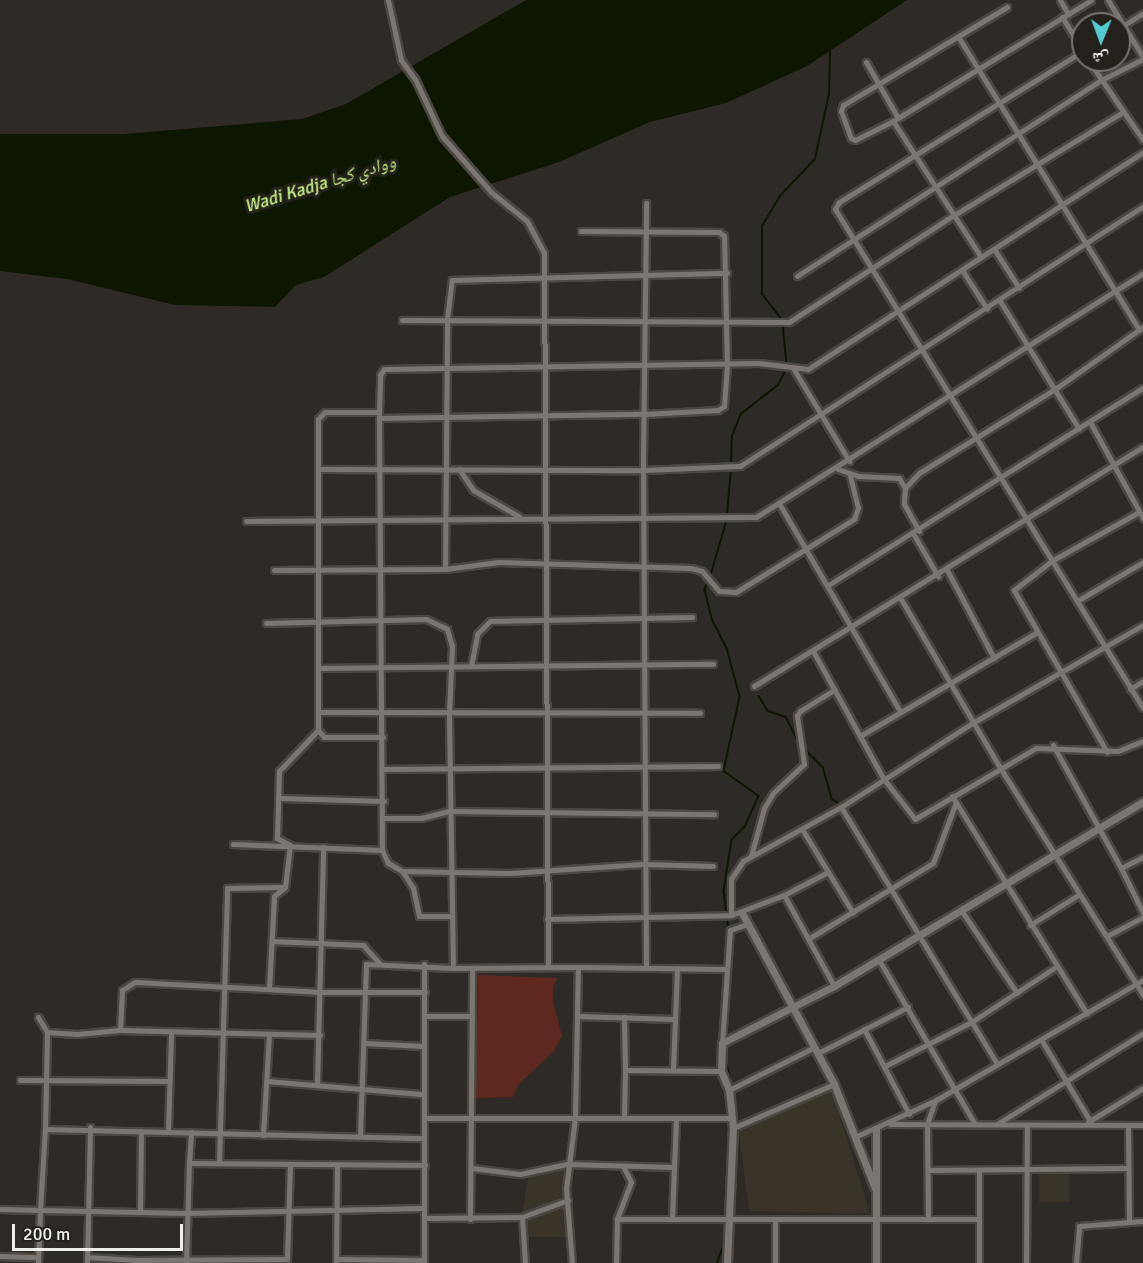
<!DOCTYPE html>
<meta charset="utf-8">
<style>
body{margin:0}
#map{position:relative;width:1143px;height:1263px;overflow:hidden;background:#2e2a25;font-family:Signika,"Noto Naskh Arabic",sans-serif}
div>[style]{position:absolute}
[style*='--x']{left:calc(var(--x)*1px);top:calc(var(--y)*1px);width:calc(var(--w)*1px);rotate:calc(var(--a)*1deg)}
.built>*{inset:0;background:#3a3328;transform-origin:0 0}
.green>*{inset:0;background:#5f281f}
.water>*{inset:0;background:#0d1601}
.stream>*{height:1.5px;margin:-0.75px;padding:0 0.75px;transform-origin:0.75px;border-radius:0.75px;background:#0d1601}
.roads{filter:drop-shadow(2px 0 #4b4843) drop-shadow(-2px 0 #4b4843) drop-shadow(0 2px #4b4843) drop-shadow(0 -2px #4b4843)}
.street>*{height:5px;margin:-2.5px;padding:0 2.5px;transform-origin:2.5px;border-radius:2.5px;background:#7b7770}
.secondary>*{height:7px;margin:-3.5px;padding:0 3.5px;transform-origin:3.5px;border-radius:3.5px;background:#7b7770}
span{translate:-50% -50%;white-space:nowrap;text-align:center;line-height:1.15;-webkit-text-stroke:6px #24211b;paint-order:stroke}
.water-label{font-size:18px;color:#c5ef85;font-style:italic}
.north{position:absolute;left:1071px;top:12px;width:60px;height:60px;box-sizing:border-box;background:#24211b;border:2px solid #76736e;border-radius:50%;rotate:181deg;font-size:16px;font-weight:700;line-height:24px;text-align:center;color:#f1efeb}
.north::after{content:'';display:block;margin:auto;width:21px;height:27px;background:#52ccd0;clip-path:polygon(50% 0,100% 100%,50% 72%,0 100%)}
.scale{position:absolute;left:12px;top:1224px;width:171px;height:27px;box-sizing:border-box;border:3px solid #f1efeb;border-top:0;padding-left:8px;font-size:18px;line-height:21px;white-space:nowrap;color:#f1efeb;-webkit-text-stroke:4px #24211b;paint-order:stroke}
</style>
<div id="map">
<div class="built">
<i style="clip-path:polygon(832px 1091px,870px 1214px,749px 1211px,739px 1132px)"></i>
<i style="clip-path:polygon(530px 1168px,572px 1169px,567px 1237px,528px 1237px,522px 1213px)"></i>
<i style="left:1039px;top:1174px;width:30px;height:28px"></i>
</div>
<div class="green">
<i style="clip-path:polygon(478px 975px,558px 978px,553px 987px,553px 1002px,562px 1036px,554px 1051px,518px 1085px,513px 1097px,476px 1098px)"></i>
</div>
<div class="water">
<i style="clip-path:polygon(526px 0,907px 0,807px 66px,726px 103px,650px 122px,559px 162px,450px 197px,324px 277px,296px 285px,275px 307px,175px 305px,67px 279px,0 271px,0 134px,124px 134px,302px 119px,346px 104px)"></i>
</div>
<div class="stream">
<i style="--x:782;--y:320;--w:33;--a:-128"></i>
<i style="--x:762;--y:294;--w:68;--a:-90"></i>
<i style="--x:762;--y:226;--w:35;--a:-59"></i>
<i style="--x:780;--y:196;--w:51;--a:-46.6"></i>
<i style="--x:815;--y:159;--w:66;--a:-77.8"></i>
<i style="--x:829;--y:94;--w:42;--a:-88.6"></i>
<i style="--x:783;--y:324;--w:40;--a:84.3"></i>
<i style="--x:731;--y:463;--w:27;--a:-88"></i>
<i style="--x:732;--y:436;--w:24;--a:-68"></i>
<i style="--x:741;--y:414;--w:47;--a:-38.1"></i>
<i style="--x:778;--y:385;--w:18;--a:-63"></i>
<i style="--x:727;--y:514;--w:46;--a:-85"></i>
<i style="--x:710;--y:577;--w:60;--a:-73.7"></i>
<i style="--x:708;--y:582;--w:9;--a:111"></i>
<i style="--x:705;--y:590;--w:30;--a:76"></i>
<i style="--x:712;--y:619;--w:33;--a:63"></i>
<i style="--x:727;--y:648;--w:51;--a:75.1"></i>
<i style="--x:740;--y:697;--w:76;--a:102.2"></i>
<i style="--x:724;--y:771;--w:43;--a:35.5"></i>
<i style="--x:759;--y:796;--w:34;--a:114"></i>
<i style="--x:745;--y:827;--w:18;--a:135"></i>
<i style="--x:732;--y:840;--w:52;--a:98.9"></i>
<i style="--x:724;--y:891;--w:23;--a:83"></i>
<i style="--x:759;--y:696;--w:17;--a:59"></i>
<i style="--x:768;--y:711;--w:19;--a:18"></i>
<i style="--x:786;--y:717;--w:28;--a:63"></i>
<i style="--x:804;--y:748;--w:27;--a:45"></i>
<i style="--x:823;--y:767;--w:33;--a:74"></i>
<i style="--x:832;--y:799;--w:9;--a:32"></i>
<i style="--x:844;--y:806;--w:100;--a:58.8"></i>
<i style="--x:914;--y:922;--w:12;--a:55"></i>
<i style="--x:924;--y:936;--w:30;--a:57"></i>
<i style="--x:727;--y:941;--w:23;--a:-88"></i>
<i style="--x:727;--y:1036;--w:67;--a:-87.4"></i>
<i style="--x:727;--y:1044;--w:10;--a:101"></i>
<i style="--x:725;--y:1054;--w:33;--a:78"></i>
<i style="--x:733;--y:1091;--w:34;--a:85"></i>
<i style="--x:733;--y:1217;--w:87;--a:-88"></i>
<i style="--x:717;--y:1263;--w:23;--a:-70"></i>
</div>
<div class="roads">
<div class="street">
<i style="--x:388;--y:0;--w:61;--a:77.8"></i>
<i style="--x:401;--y:60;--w:24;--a:54"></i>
<i style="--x:415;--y:79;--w:63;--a:64.7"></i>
<i style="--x:442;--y:136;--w:74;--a:48.8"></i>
<i style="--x:491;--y:192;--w:46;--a:38.9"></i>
<i style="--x:527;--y:221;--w:36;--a:62"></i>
<i style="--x:544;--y:253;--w:714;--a:89.68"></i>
<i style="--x:1060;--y:0;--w:16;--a:60"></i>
<i style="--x:1108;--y:0;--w:67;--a:58.4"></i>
<i style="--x:1007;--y:7;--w:191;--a:149.1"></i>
<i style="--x:843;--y:105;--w:6;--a:108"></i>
<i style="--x:841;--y:111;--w:29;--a:70"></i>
<i style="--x:851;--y:138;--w:4;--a:27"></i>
<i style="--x:855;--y:140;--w:42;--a:-26.6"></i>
<i style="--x:893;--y:121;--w:232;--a:-31.4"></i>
<i style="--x:1062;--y:17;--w:40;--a:58"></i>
<i style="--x:1124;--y:25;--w:22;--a:-32"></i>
<i style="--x:959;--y:38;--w:343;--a:58.3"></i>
<i style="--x:1083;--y:51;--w:287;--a:148.2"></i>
<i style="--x:839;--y:202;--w:8;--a:120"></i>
<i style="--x:835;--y:209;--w:586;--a:58.32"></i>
<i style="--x:1088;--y:60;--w:97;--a:55.5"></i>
<i style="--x:866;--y:62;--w:64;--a:60.3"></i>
<i style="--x:893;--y:121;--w:162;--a:57.1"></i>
<i style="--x:994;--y:249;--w:46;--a:57.3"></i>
<i style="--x:962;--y:270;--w:46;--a:57.3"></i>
<i style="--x:797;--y:276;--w:362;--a:-32.8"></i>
<i style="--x:1101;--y:80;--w:47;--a:-26.6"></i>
<i style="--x:1000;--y:301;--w:150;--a:58.3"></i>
<i style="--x:402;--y:320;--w:387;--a:0.3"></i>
<i style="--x:789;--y:322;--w:197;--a:-33"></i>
<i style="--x:954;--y:215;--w:198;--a:-31.4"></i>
<i style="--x:793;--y:368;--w:109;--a:58.9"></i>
<i style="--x:379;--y:412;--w:54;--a:180"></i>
<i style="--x:325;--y:412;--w:10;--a:135"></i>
<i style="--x:318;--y:419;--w:311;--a:90"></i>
<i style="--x:318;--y:730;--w:9;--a:49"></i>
<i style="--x:324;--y:737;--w:59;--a:0"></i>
<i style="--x:379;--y:418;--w:265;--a:-0.9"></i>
<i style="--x:644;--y:414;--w:74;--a:-3.1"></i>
<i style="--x:718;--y:410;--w:7;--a:-34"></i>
<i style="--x:724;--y:406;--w:41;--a:-85.8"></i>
<i style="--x:727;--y:365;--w:129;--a:-91.3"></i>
<i style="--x:724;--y:236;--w:6;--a:-141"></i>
<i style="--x:719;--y:232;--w:138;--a:-179.6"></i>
<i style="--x:1090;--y:422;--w:110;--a:61.1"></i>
<i style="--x:318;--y:469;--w:325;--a:0.2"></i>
<i style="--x:643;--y:470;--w:97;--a:-2.4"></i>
<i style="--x:740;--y:466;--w:480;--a:-32.8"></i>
<i style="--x:459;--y:469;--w:25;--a:56"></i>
<i style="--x:473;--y:490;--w:54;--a:29.9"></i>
<i style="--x:838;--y:469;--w:21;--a:19"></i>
<i style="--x:858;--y:476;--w:41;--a:2.8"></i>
<i style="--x:899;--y:478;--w:12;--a:59"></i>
<i style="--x:905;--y:488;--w:16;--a:94"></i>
<i style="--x:904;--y:504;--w:31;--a:61"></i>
<i style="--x:905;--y:488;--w:21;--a:-47"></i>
<i style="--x:919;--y:473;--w:160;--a:-31.7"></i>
<i style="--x:1055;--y:389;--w:108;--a:-35.2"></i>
<i style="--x:780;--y:505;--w:238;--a:59.8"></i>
<i style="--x:246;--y:521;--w:510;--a:-0.45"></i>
<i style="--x:756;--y:517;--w:457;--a:-32.2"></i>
<i style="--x:914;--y:535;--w:48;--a:59.7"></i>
<i style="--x:445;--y:569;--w:250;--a:-89.5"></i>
<i style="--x:447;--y:319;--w:39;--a:-83"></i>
<i style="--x:452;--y:280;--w:275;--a:-1.5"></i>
<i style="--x:274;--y:570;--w:171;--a:-0.3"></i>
<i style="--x:445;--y:569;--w:54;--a:-7.4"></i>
<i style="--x:499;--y:562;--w:192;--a:1.8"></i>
<i style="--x:691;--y:568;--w:11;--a:15"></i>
<i style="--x:702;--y:571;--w:26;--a:50"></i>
<i style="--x:719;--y:591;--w:17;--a:3"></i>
<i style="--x:736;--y:592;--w:139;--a:-31.7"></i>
<i style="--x:854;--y:519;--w:12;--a:-70"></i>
<i style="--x:858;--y:508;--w:34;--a:-104"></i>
<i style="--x:947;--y:570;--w:100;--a:61.9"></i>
<i style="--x:830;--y:584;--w:369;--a:-32.1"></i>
<i style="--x:901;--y:599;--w:194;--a:59.6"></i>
<i style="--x:999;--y:766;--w:271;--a:57.8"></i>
<i style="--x:1077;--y:601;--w:77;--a:-30.6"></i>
<i style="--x:266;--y:623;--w:160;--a:-1.4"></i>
<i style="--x:426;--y:619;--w:23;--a:25"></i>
<i style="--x:447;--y:629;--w:18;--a:74"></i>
<i style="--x:452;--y:646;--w:69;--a:92.5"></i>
<i style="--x:449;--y:715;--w:253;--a:89.1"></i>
<i style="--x:813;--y:651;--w:145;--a:61.1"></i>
<i style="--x:883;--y:778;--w:52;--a:52"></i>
<i style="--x:915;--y:819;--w:140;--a:-30.4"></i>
<i style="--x:1036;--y:748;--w:82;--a:2.1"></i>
<i style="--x:1118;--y:751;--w:27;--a:-22"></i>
<i style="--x:471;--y:666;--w:33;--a:-79"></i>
<i style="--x:477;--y:634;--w:18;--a:-45"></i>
<i style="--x:490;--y:621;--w:202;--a:-1.1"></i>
<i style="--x:318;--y:668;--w:395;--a:-0.6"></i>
<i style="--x:754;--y:686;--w:457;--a:-31.6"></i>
<i style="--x:1130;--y:689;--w:15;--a:-32"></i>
<i style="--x:318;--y:712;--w:382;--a:0.1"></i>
<i style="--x:860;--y:736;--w:205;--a:-30.4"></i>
<i style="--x:1053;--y:745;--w:141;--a:61.1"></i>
<i style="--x:1121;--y:868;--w:25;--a:-27"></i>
<i style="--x:1107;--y:752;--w:187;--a:-119.9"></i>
<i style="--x:1014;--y:590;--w:49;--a:-37.6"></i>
<i style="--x:1053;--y:560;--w:98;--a:-29.2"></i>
<i style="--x:383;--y:769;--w:335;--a:-0.5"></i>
<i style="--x:952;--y:796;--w:256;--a:58.2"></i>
<i style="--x:279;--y:798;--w:105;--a:1.6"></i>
<i style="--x:841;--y:807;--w:301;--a:58.7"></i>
<i style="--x:383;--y:818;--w:38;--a:0"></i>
<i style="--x:421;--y:818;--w:30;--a:-14"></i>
<i style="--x:450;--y:811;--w:264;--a:0.7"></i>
<i style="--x:802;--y:829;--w:98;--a:58.7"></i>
<i style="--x:233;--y:844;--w:149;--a:2.3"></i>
<i style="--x:751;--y:856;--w:50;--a:-74.8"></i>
<i style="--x:764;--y:808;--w:17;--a:-59"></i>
<i style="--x:773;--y:793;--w:42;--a:-43.1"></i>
<i style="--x:804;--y:764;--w:49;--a:-98.3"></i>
<i style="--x:797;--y:716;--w:6;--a:-59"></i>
<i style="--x:800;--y:711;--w:40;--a:-32"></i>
<i style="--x:1121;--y:868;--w:50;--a:63.9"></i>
<i style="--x:402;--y:871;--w:108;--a:1.1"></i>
<i style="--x:510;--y:873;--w:133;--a:-3.9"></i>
<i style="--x:643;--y:864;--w:70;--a:1.6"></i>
<i style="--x:784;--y:895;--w:104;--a:61.2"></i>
<i style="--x:961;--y:910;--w:100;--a:56"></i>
<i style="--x:731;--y:915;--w:36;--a:-90"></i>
<i style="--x:731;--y:879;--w:22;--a:-56"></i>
<i style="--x:743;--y:861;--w:112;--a:-28.9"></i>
<i style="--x:841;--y:807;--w:158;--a:-32.6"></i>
<i style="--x:974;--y:722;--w:195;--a:-29.9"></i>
<i style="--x:451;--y:916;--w:32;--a:180"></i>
<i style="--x:419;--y:916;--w:29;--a:-102"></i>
<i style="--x:413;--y:888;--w:20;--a:-123"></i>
<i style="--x:402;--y:871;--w:16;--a:-150"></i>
<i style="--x:388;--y:863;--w:14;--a:-115"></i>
<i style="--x:382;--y:850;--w:438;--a:-90.4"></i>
<i style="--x:379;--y:412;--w:37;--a:-88"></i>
<i style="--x:380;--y:375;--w:7;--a:-56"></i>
<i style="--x:384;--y:369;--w:375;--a:-0.9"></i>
<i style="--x:759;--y:363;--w:49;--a:7"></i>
<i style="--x:808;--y:369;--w:399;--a:-32.9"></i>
<i style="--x:547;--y:919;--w:184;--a:-1.2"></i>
<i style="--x:731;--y:915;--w:57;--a:-20.7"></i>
<i style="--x:784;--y:895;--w:50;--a:-27.6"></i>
<i style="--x:1030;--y:925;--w:57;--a:-32"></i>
<i style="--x:1107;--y:936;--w:41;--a:-27.8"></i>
<i style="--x:808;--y:939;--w:146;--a:-31.3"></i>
<i style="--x:933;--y:863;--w:65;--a:-69.3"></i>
<i style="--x:272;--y:941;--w:91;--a:2.5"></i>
<i style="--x:363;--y:945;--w:25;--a:48"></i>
<i style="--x:879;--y:960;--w:190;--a:59.7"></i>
<i style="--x:424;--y:964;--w:299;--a:90"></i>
<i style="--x:646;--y:967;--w:507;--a:-90.34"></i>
<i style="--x:643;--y:460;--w:257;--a:-89.3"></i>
<i style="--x:269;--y:989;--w:93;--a:-86.9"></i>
<i style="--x:274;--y:896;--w:14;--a:-39"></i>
<i style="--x:285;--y:887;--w:42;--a:-83.2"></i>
<i style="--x:290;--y:845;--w:15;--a:-152"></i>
<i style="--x:277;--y:838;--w:67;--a:-88.3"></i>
<i style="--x:279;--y:771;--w:57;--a:-46.4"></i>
<i style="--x:424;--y:1016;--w:48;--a:0"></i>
<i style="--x:577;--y:1016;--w:98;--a:1.8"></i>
<i style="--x:38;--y:1017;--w:17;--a:59"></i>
<i style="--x:47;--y:1032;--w:30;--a:4"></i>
<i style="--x:77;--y:1034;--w:43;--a:-5.3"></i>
<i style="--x:120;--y:1030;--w:200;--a:1.4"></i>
<i style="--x:624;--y:1017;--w:53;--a:88.9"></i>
<i style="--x:864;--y:1029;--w:96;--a:62.1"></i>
<i style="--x:120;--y:1030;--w:40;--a:-87.1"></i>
<i style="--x:122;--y:990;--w:15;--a:-32"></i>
<i style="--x:135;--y:982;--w:187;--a:3.1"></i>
<i style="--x:322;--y:992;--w:103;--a:0"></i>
<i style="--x:1042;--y:1041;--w:93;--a:59"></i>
<i style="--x:364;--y:1043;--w:60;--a:2.9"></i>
<i style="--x:722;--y:1043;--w:113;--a:-86"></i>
<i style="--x:730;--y:930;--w:18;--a:-19"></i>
<i style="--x:818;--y:1053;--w:101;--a:-27.1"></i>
<i style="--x:885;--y:1066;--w:99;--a:-27.1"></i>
<i style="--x:973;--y:1021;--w:100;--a:-33.2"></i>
<i style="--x:673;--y:1069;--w:101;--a:-87.7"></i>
<i style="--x:20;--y:1080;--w:149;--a:0.4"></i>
<i style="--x:267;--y:1081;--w:157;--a:4.8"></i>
<i style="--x:317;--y:1083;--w:236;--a:-88.5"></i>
<i style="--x:729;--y:1090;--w:96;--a:-26.6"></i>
<i style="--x:424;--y:1118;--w:151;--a:0"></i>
<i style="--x:575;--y:1118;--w:151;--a:-88.9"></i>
<i style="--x:578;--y:967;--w:149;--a:0.8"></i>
<i style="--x:624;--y:1118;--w:48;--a:-88.8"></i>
<i style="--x:625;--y:1070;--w:96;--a:0.6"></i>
<i style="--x:1088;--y:1122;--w:65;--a:-31.7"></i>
<i style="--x:890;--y:1124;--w:253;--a:0.2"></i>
<i style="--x:997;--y:1124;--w:172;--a:-31.9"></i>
<i style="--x:1128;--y:1125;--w:96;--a:89.4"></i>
<i style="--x:733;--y:1128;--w:110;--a:-23.5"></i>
<i style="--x:45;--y:1129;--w:97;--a:-88.8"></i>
<i style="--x:168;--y:1131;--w:98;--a:-88.2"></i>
<i style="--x:263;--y:1135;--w:101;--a:-86.6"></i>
<i style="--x:360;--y:1136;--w:172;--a:-88"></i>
<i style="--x:366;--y:964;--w:87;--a:2.6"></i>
<i style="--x:453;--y:968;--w:125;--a:-0.5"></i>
<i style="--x:857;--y:1136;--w:87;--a:-24.5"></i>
<i style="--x:936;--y:1100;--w:239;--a:-30.1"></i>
<i style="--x:189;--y:1163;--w:31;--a:-86"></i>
<i style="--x:219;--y:1163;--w:275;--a:-88.3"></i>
<i style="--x:227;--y:888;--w:58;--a:-1"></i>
<i style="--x:623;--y:1166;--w:18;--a:63"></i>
<i style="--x:631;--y:1182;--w:40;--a:111"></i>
<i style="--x:617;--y:1219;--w:362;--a:0"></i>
<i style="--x:472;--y:1168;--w:48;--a:7.1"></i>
<i style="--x:520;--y:1174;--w:48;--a:-12"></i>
<i style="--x:567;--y:1164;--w:107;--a:1.6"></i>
<i style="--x:928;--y:1170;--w:200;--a:-0.6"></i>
<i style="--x:979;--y:1170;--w:93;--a:90"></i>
<i style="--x:0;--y:1209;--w:40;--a:1.4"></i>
<i style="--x:40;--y:1210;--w:81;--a:-86.5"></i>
<i style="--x:45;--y:1129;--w:379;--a:1.4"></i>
<i style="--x:140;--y:1212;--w:81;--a:-89.3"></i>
<i style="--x:522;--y:1217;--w:46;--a:86.3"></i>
<i style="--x:425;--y:1218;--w:97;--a:-0.6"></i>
<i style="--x:522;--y:1217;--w:49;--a:-20.3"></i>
<i style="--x:672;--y:1218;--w:99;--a:-87.7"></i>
<i style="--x:928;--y:1218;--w:94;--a:-90.6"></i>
<i style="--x:927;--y:1124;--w:24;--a:-71"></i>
<i style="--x:470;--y:1219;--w:251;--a:-89.5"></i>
<i style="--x:775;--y:1220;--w:43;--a:90"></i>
<i style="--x:0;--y:1256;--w:38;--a:2"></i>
<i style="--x:87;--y:1257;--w:49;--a:3.5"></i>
<i style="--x:336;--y:1259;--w:88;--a:0.7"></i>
<i style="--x:38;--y:1263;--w:53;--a:-87.8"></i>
<i style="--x:40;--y:1210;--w:146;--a:1.2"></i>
<i style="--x:186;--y:1213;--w:238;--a:-1.2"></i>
<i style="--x:87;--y:1263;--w:136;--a:-88.7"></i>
<i style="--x:136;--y:1263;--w:3;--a:-90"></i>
<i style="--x:136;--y:1260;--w:151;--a:-0.4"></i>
<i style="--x:287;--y:1259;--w:93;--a:-88.2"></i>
<i style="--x:186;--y:1263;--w:100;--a:-88.3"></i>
<i style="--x:189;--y:1163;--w:236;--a:0.5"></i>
<i style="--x:336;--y:1263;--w:97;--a:-89.4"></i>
<i style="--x:572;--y:1263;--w:74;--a:-94.6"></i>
<i style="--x:566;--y:1189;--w:72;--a:-82.8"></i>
<i style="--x:575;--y:1118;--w:156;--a:0"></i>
<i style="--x:616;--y:1263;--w:44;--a:-88.7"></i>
<i style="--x:1026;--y:1263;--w:138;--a:-89.6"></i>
<i style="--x:1076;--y:1263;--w:37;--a:-85"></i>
<i style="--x:1079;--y:1226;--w:64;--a:-4.5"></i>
</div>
<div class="secondary">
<i style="--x:742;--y:913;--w:194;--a:61.7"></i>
<i style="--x:834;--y:1084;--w:112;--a:68.5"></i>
<i style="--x:727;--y:1263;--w:135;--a:-87.5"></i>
<i style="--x:733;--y:1128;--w:38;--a:-96"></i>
<i style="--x:729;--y:1090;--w:21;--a:-113"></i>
<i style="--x:721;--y:1071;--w:28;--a:-88"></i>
<i style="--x:722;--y:1043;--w:126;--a:-27"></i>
<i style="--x:834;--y:986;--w:360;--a:-30.8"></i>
<i style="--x:876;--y:1263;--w:133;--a:-90"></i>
</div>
</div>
<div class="water-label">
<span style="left:320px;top:184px;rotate:-17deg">Wadi Kadja ووادي كجا</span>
</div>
<div class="north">ش</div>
<div class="scale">200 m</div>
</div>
